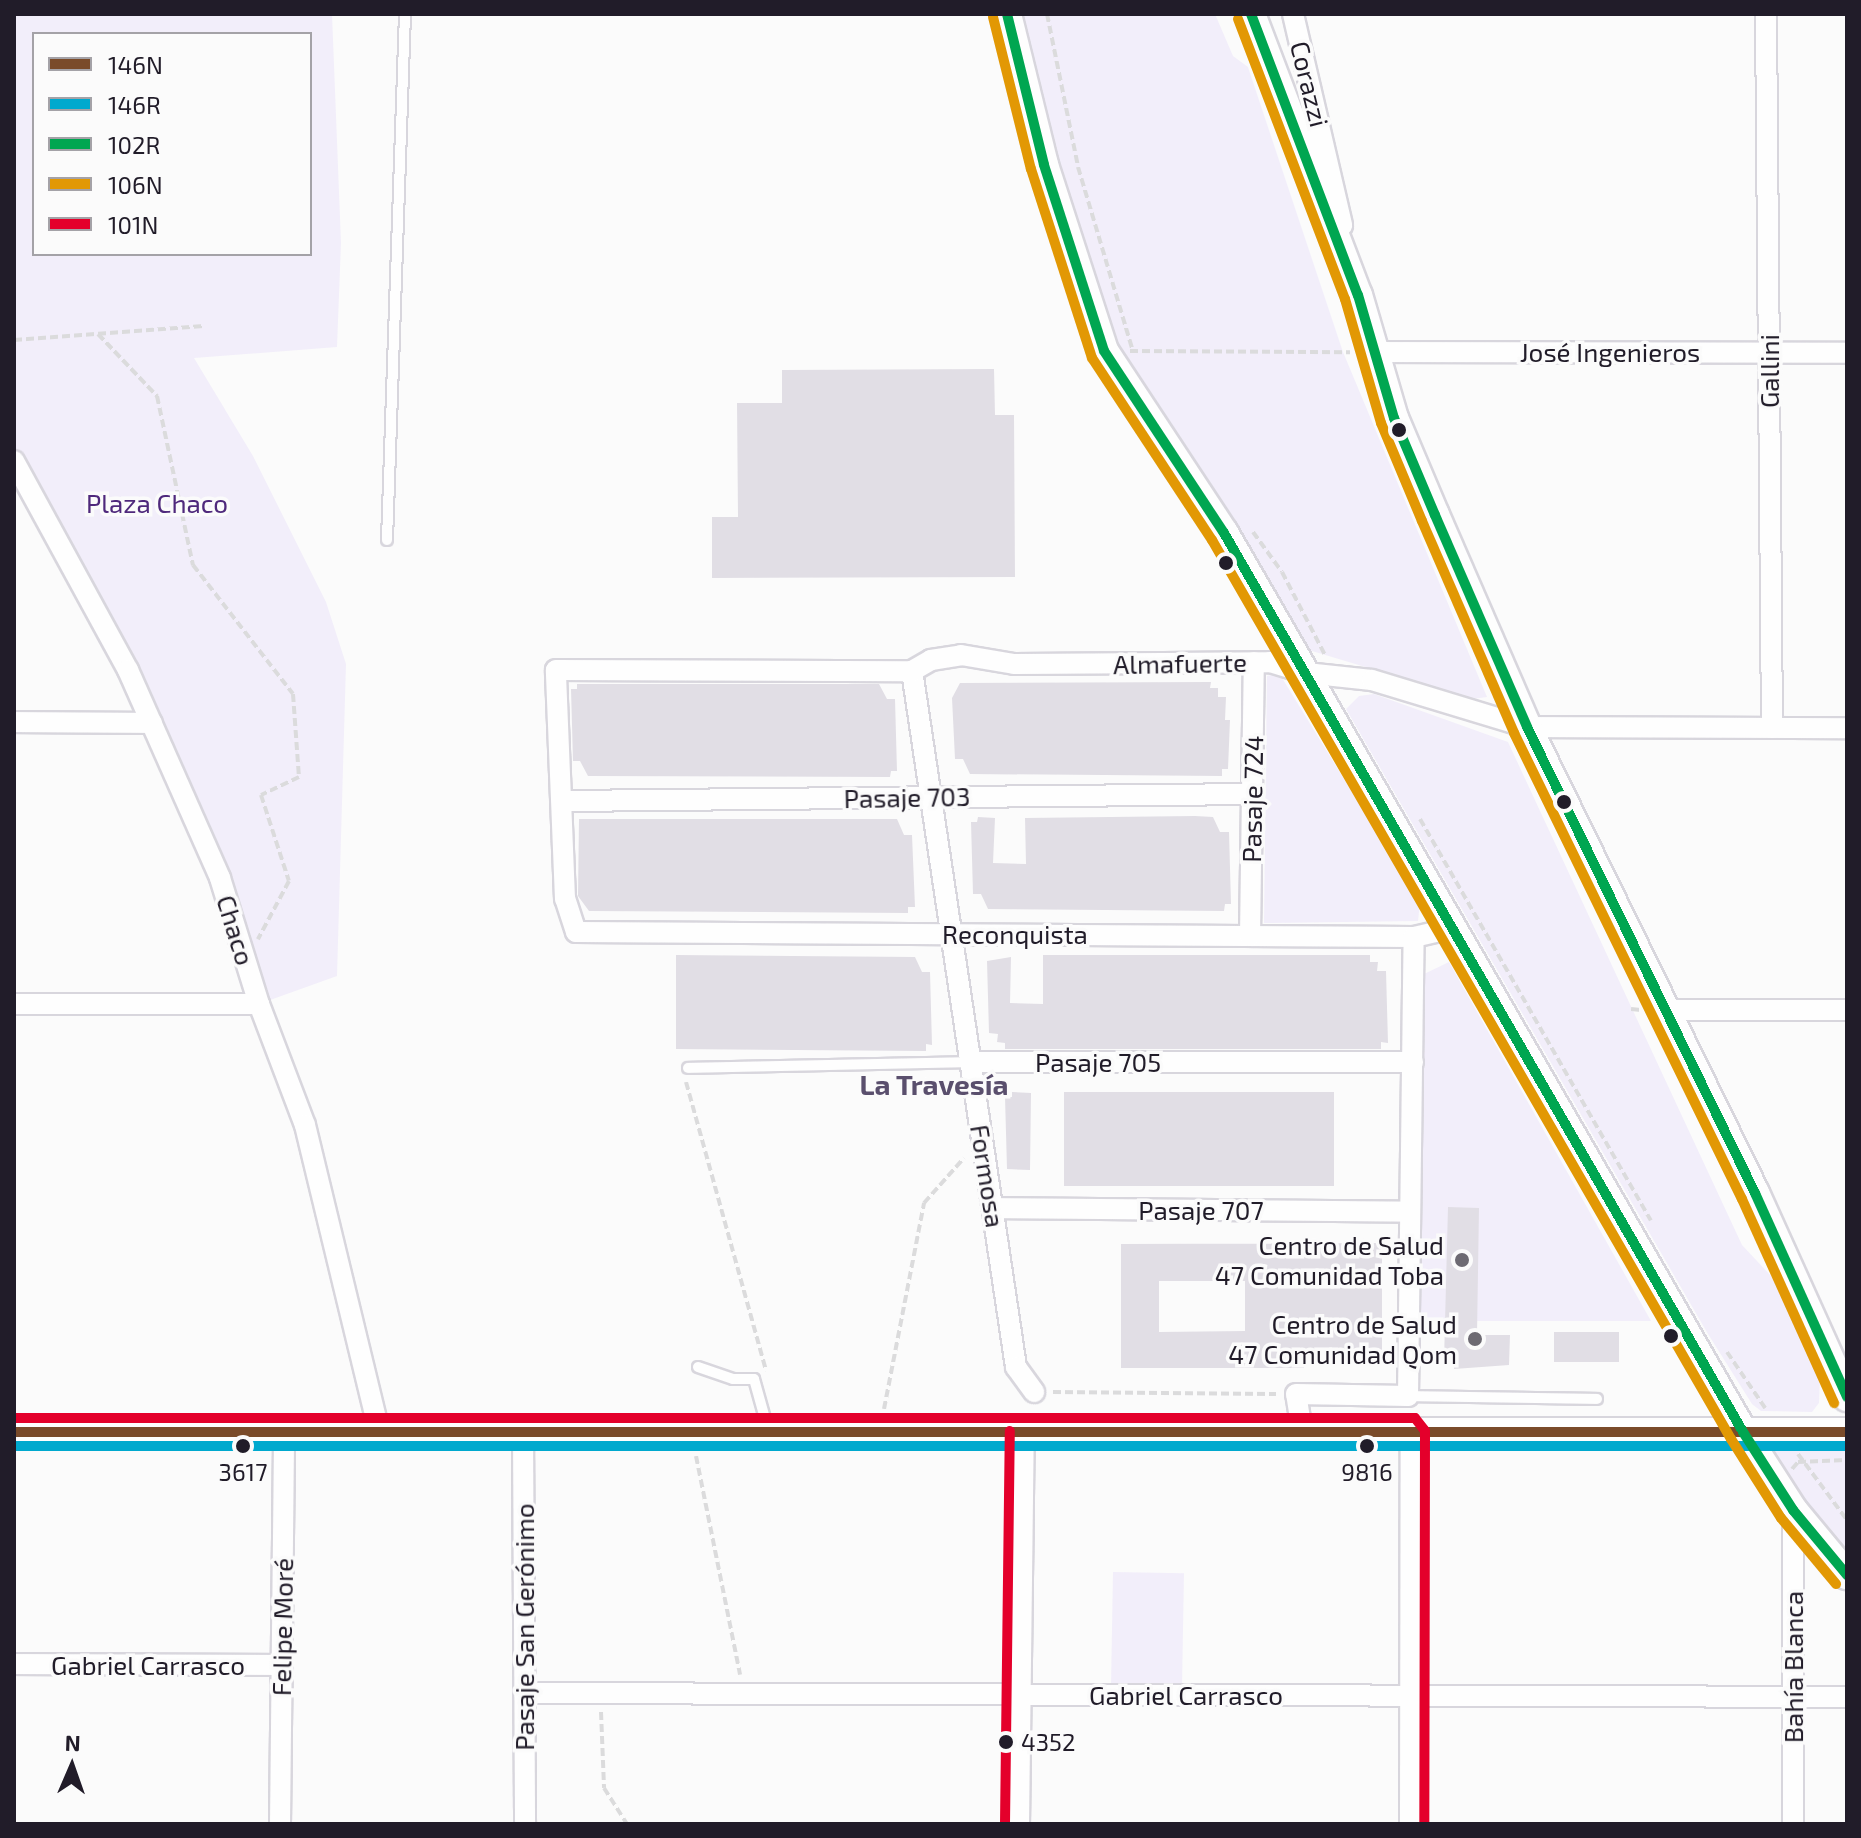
<!DOCTYPE html>
<meta charset="utf-8">
<style>
body{margin:0}
#map{position:relative;width:1861px;height:1838px;overflow:hidden;background:#fbfbfb;font-family:"Exo 2",sans-serif}
div>[style]{position:absolute}
[style*='--x']{left:calc(var(--x)*1px);top:calc(var(--y)*1px);width:calc(var(--w)*1px);rotate:calc(var(--a)*1deg)}
.green>*{inset:0;background:#f2eefa;transform-origin:0 0}
.building>*{inset:0;background:#e1dee5;transform-origin:0 0}
.path>*{height:4px;margin-top:-2px;transform-origin:0;background:repeating-linear-gradient(90deg,#dbdbdc 0 8px,transparent 0 12px)}
.roads{filter:drop-shadow(2px 0 #d8d6dd) drop-shadow(-2px 0 #d8d6dd) drop-shadow(0 2px #d8d6dd) drop-shadow(0 -2px #d8d6dd)}
.service>*{height:10px;margin:-5px;padding:0 5px;transform-origin:5px;border-radius:5px;background:#fefefe}
.minor>*{height:20px;margin:-10px;padding:0 10px;transform-origin:10px;border-radius:10px;background:#fefefe}
.secondary>*{height:28px;margin:-14px;padding:0 14px;transform-origin:14px;border-radius:14px;background:#fefefe}
.bus-1>*{height:10px;margin:-5px;padding:0 5px;transform-origin:5px;border-radius:5px;background:#7a4b2a}
.bus-2>*{height:10px;margin:-5px;padding:0 5px;transform-origin:5px;border-radius:5px;background:#00a9ce}
.bus-3>*{height:10px;margin:-5px;padding:0 5px;transform-origin:5px;border-radius:5px;background:#00a651}
.bus-4>*{height:10px;margin:-5px;padding:0 5px;transform-origin:5px;border-radius:5px;background:#e29804}
.bus-5>*{height:10px;margin:-5px;padding:0 5px;transform-origin:5px;border-radius:5px;background:#e4002b}
.dots>*{width:22px;height:22px;translate:-50% -50%;box-sizing:border-box;border:4px solid #fbfbfb;border-radius:50%}
span{translate:-50% -50%;white-space:nowrap;text-align:center;line-height:1.15;-webkit-text-stroke:7px #fbfbfb;paint-order:stroke}
.bus-label{font-size:24px;color:#211c29}
.left{translate:0 -50%;text-align:left}
.street-label{font-size:26px;color:#211c29}
.park-label{font-size:26px;color:#4f297c}
.poi-label{font-size:26px;color:#211c29}
.right{translate:-100% -50%;text-align:right}
.neighbourhood-label{font-size:28px;color:#5a4f6d;font-weight:700}
.frame{position:absolute;inset:0;border:16px solid #211c29;pointer-events:none}
.legend{position:absolute;left:32px;top:32px;width:280px;height:224px;box-sizing:border-box;background:#fbfbfb;border:2px solid #a4a2a7;margin:0;padding:10px 14px;list-style:none;font-size:24px;color:#211c29}
.legend li{display:flex;align-items:center;gap:16px;height:40px}
.legend b{width:40px;border:2px solid #a4a2a7}
.north{position:absolute;left:32px;top:1726px;width:80px;height:80px;-webkit-text-stroke:6px #fbfbfb;paint-order:stroke;rotate:2deg;font-size:22px;font-weight:700;line-height:32px;text-align:center;color:#211c29}
.north::after{content:'';display:block;margin:auto;width:28px;height:36px;background:#211c29;clip-path:polygon(50% 0,100% 100%,50% 72%,0 100%)}
</style>
<div id="map">
<div class="green">
<i style="clip-path:polygon(evenodd,14px 14px,332px 14px,341px 243px,337px 347px,194px 358px,253px 456px,326px 602px,346px 664px,337px 976px,259px 1004px,220px 878px,14px 461px,14px 14px,34px 34px,310px 34px,310px 254px,34px 254px,34px 34px)"></i>
<i style="clip-path:polygon(1024px 14px,1215px 14px,1233px 56px,1248px 67px,1343px 352px,1487px 697px,1472px 699px,1302px 648px,1121px 351px,1052px 141px,1019px 24px)"></i>
<i style="clip-path:polygon(1279px 673px,1420px 903px,1418px 921px,1264px 923px,1267px 676px)"></i>
<i style="clip-path:polygon(1374px 694px,1508px 742px,1742px 1245px,1772px 1277px,1820px 1377px,1819px 1403px,1812px 1412px,1761px 1411px,1752px 1404px,1708px 1334px,1346px 709px,1359px 696px)"></i>
<i style="clip-path:polygon(1449px 962px,1651px 1321px,1420px 1321px,1424px 974px)"></i>
<i style="clip-path:polygon(1743px 1432px,1847px 1432px,1847px 1575px)"></i>
<i style="left:1113px;top:1572px;width:71px;height:114px;rotate:1deg"></i>
</div>
<div class="building">
<i style="clip-path:polygon(994px 369px,995px 415px,1014px 415px,1015px 577px,712px 578px,712px 517px,738px 517px,737px 403px,782px 403px,782px 370px)"></i>
<i style="clip-path:polygon(1211px 682px,1210px 688px,1218px 688px,1218px 697px,1226px 697px,1225px 720px,1230px 720px,1228px 769px,1222px 769px,1222px 776px,970px 774px,963px 759px,955px 759px,952px 698px,960px 683px)"></i>
<i style="clip-path:polygon(577px 684px,879px 684px,887px 699px,895px 699px,897px 771px,891px 771px,890px 777px,588px 776px,580px 761px,573px 761px,571px 689px,577px 689px)"></i>
<i style="clip-path:polygon(1195px 816px,1213px 817px,1220px 832px,1229px 832px,1231px 904px,1225px 904px,1224px 911px,988px 909px,981px 894px,973px 894px,971px 822px,977px 822px,978px 817px,995px 818px,993px 863px,1026px 864px,1025px 818px)"></i>
<i style="clip-path:polygon(579px 819px,897px 819px,904px 835px,912px 835px,915px 907px,908px 907px,908px 913px,589px 911px,578px 896px)"></i>
<i style="clip-path:polygon(676px 955px,915px 957px,922px 972px,930px 972px,932px 1045px,926px 1044px,926px 1051px,676px 1049px)"></i>
<i style="clip-path:polygon(1043px 955px,1370px 955px,1370px 962px,1378px 962px,1377px 971px,1386px 971px,1388px 1043px,1381px 1042px,1381px 1049px,1005px 1049px,1005px 1043px,997px 1042px,998px 1034px,989px 1033px,987px 961px,1011px 957px,1010px 1003px,1043px 1004px)"></i>
<i style="clip-path:polygon(1012px 1092px,1031px 1093px,1030px 1170px,1007px 1169px,1005px 1097px,1012px 1097px)"></i>
<i style="left:1334px;top:1092px;width:94px;height:270px;rotate:90deg"></i>
<i style="clip-path:polygon(1448px 1207px,1479px 1208px,1477px 1335px,1510px 1335px,1509px 1365px,1454px 1369px,1454px 1361px,1444px 1361px)"></i>
<i style="clip-path:polygon(evenodd,1382px 1243px,1382px 1357px,1304px 1357px,1304px 1368px,1121px 1368px,1121px 1244px,1382px 1243px,1159px 1281px,1245px 1281px,1245px 1331px,1159px 1332px,1159px 1281px)"></i>
<i style="left:1619px;top:1332px;width:30px;height:65px;rotate:90deg"></i>
</div>
<div class="path">
<i style="--x:1047;--y:14;--w:156;--a:78.5"></i>
<i style="--x:1078;--y:167;--w:189;--a:73.4"></i>
<i style="--x:98;--y:334;--w:86;--a:46.4"></i>
<i style="--x:157;--y:396;--w:173;--a:78"></i>
<i style="--x:193;--y:565;--w:163;--a:52.2"></i>
<i style="--x:293;--y:694;--w:83;--a:85.9"></i>
<i style="--x:299;--y:777;--w:42;--a:154.7"></i>
<i style="--x:261;--y:795;--w:90;--a:72"></i>
<i style="--x:289;--y:881;--w:66;--a:118.1"></i>
<i style="--x:14;--y:340;--w:190;--a:-4.2"></i>
<i style="--x:1130;--y:351;--w:220;--a:0.3"></i>
<i style="--x:1253;--y:532;--w:49;--a:54.1"></i>
<i style="--x:1282;--y:572;--w:93;--a:62.6"></i>
<i style="--x:1420;--y:819;--w:463;--a:60.1"></i>
<i style="--x:1631;--y:1009;--w:10;--a:6"></i>
<i style="--x:686;--y:1082;--w:300;--a:74.5"></i>
<i style="--x:1727;--y:1352;--w:68;--a:55.8"></i>
<i style="--x:1053;--y:1392;--w:223;--a:0.5"></i>
<i style="--x:884;--y:1409;--w:210;--a:-79"></i>
<i style="--x:924;--y:1203;--w:60;--a:-48.4"></i>
<i style="--x:1798;--y:1454;--w:82;--a:53.4"></i>
<i style="--x:696;--y:1456;--w:223;--a:78.6"></i>
<i style="--x:1792;--y:1469;--w:9;--a:-49"></i>
<i style="--x:1798;--y:1462;--w:48;--a:-2.4"></i>
<i style="--x:601;--y:1712;--w:76;--a:87.7"></i>
<i style="--x:604;--y:1788;--w:43;--a:57.4"></i>
</div>
<div class="roads">
<div class="service">
<i style="--x:387;--y:540;--w:526;--a:-88.04"></i>
<i style="--x:688;--y:1068;--w:282;--a:-1.2"></i>
<i style="--x:698;--y:1367;--w:37;--a:19"></i>
<i style="--x:733;--y:1379;--w:21;--a:0"></i>
<i style="--x:754;--y:1379;--w:52;--a:74.4"></i>
<i style="--x:1408;--y:1396;--w:189;--a:0.9"></i>
</div>
<div class="minor">
<i style="--x:1293;--y:14;--w:217;--a:76.9"></i>
<i style="--x:1766;--y:14;--w:714;--a:89.52"></i>
<i style="--x:1372;--y:352;--w:475;--a:0.1"></i>
<i style="--x:14;--y:461;--w:238;--a:61.4"></i>
<i style="--x:128;--y:670;--w:227;--a:66.1"></i>
<i style="--x:220;--y:878;--w:132;--a:72.8"></i>
<i style="--x:259;--y:1004;--w:129;--a:69.2"></i>
<i style="--x:305;--y:1125;--w:314;--a:76.4"></i>
<i style="--x:912;--y:671;--w:704;--a:81.5"></i>
<i style="--x:1016;--y:1367;--w:31;--a:54"></i>
<i style="--x:14;--y:722;--w:138;--a:0.4"></i>
<i style="--x:563;--y:801;--w:689;--a:-0.58"></i>
<i style="--x:1453;--y:928;--w:40;--a:167"></i>
<i style="--x:1414;--y:937;--w:838;--a:-179.66"></i>
<i style="--x:576;--y:932;--w:35;--a:-108"></i>
<i style="--x:565;--y:899;--w:229;--a:-92.3"></i>
<i style="--x:556;--y:670;--w:356;--a:0.2"></i>
<i style="--x:912;--y:671;--w:22;--a:-30"></i>
<i style="--x:931;--y:660;--w:30;--a:-9"></i>
<i style="--x:961;--y:655;--w:54;--a:9.6"></i>
<i style="--x:1014;--y:664;--w:256;--a:-0.4"></i>
<i style="--x:1270;--y:662;--w:38;--a:17"></i>
<i style="--x:1306;--y:673;--w:66;--a:6.1"></i>
<i style="--x:1372;--y:680;--w:162;--a:16.9"></i>
<i style="--x:1527;--y:727;--w:320;--a:0.2"></i>
<i style="--x:1250;--y:936;--w:274;--a:-89.2"></i>
<i style="--x:14;--y:1004;--w:245;--a:0"></i>
<i style="--x:1668;--y:1010;--w:179;--a:0"></i>
<i style="--x:970;--y:1062;--w:443;--a:0"></i>
<i style="--x:993;--y:1208;--w:417;--a:0.5"></i>
<i style="--x:523;--y:1430;--w:394;--a:89.7"></i>
<i style="--x:1302;--y:1431;--w:37;--a:-99"></i>
<i style="--x:1296;--y:1394;--w:112;--a:1"></i>
<i style="--x:1408;--y:1396;--w:459;--a:-89.3"></i>
<i style="--x:1793;--y:1510;--w:314;--a:90"></i>
<i style="--x:14;--y:1664;--w:267;--a:0.2"></i>
<i style="--x:524;--y:1693;--w:1323;--a:0.17"></i>
<i style="--x:280;--y:1824;--w:393;--a:-89.4"></i>
<i style="--x:1019;--y:1824;--w:393;--a:-89.3"></i>
<i style="--x:1410;--y:1824;--w:393;--a:-89.9"></i>
</div>
<div class="secondary">
<i style="--x:1007;--y:14;--w:155;--a:76.2"></i>
<i style="--x:1044;--y:165;--w:195;--a:72.1"></i>
<i style="--x:1104;--y:351;--w:218;--a:56.6"></i>
<i style="--x:1224;--y:533;--w:1038;--a:60"></i>
<i style="--x:1743;--y:1432;--w:93;--a:57.3"></i>
<i style="--x:1793;--y:1510;--w:85;--a:50.3"></i>
<i style="--x:1251;--y:14;--w:301;--a:69.2"></i>
<i style="--x:1358;--y:295;--w:128;--a:73.7"></i>
<i style="--x:1394;--y:418;--w:105;--a:67.1"></i>
<i style="--x:1435;--y:515;--w:231;--a:66.5"></i>
<i style="--x:1527;--y:727;--w:519;--a:63.93"></i>
<i style="--x:1755;--y:1193;--w:224;--a:65.7"></i>
<i style="--x:14;--y:1432;--w:1833;--a:0"></i>
</div>
</div>
<div class="bus-1">
<i style="--x:14;--y:1432;--w:1833;--a:0"></i>
</div>
<div class="bus-2">
<i style="--x:14;--y:1446;--w:1833;--a:0"></i>
</div>
<div class="bus-3">
<i style="--x:1007;--y:14;--w:155;--a:76.2"></i>
<i style="--x:1044;--y:165;--w:195;--a:72.1"></i>
<i style="--x:1104;--y:351;--w:218;--a:56.6"></i>
<i style="--x:1224;--y:533;--w:1038;--a:60"></i>
<i style="--x:1743;--y:1432;--w:93;--a:57.3"></i>
<i style="--x:1793;--y:1510;--w:85;--a:50.3"></i>
<i style="--x:1251;--y:14;--w:301;--a:69.2"></i>
<i style="--x:1358;--y:295;--w:128;--a:73.7"></i>
<i style="--x:1394;--y:418;--w:105;--a:67.1"></i>
<i style="--x:1435;--y:515;--w:231;--a:66.5"></i>
<i style="--x:1527;--y:727;--w:519;--a:63.93"></i>
<i style="--x:1755;--y:1193;--w:224;--a:65.7"></i>
</div>
<div class="bus-4">
<i style="--x:993;--y:17;--w:157;--a:76"></i>
<i style="--x:1031;--y:169;--w:199;--a:72.1"></i>
<i style="--x:1092;--y:358;--w:218;--a:56.6"></i>
<i style="--x:1212;--y:540;--w:1038;--a:60"></i>
<i style="--x:1731;--y:1439;--w:93;--a:57.7"></i>
<i style="--x:1781;--y:1518;--w:86;--a:50.2"></i>
<i style="--x:1238;--y:19;--w:300;--a:69.1"></i>
<i style="--x:1345;--y:299;--w:129;--a:73.8"></i>
<i style="--x:1381;--y:423;--w:106;--a:67.3"></i>
<i style="--x:1422;--y:521;--w:231;--a:66.5"></i>
<i style="--x:1514;--y:733;--w:519;--a:63.93"></i>
<i style="--x:1742;--y:1199;--w:224;--a:65.7"></i>
</div>
<div class="bus-5">
<i style="--x:14;--y:1418;--w:1401;--a:0"></i>
<i style="--x:1415;--y:1418;--w:16;--a:52"></i>
<i style="--x:1425;--y:1431;--w:393;--a:90.1"></i>
<i style="--x:1005;--y:1824;--w:393;--a:-89.3"></i>
</div>
<div class="dots">
<i style="left:1399px;top:430px;background:#211c29"></i>
<i style="left:1226px;top:563px;background:#211c29"></i>
<i style="left:1564px;top:802px;background:#211c29"></i>
<i style="left:1462px;top:1260px;background:#6d6a72"></i>
<i style="left:1671px;top:1336px;background:#211c29"></i>
<i style="left:1475px;top:1339px;background:#6d6a72"></i>
<i style="left:243px;top:1446px;background:#211c29"></i>
<i style="left:1367px;top:1446px;background:#211c29"></i>
<i style="left:1006px;top:1742px;background:#211c29"></i>
</div>
<div class="bus-label">
<span style="left:243px;top:1472px">3617</span>
<span style="left:1367px;top:1472px">9816</span>
<span class="left" style="left:1021px;top:1742px">4352</span>
</div>
<div class="street-label">
<span style="left:1310px;top:84px;rotate:76deg">Corazzi</span>
<span style="left:1610px;top:352px">José Ingenieros</span>
<span style="left:1769px;top:371px;rotate:-90deg">Gallini</span>
<span style="left:1180px;top:663px;rotate:-1deg">Almafuerte</span>
<span style="left:907px;top:797px;rotate:-1deg">Pasaje 703</span>
<span style="left:1252px;top:799px;rotate:-89deg">Pasaje 724</span>
<span style="left:236px;top:930px;rotate:73deg">Chaco</span>
<span style="left:1015px;top:934px">Reconquista</span>
<span style="left:1098px;top:1062px">Pasaje 705</span>
<span style="left:988px;top:1176px;rotate:81deg">Formosa</span>
<span style="left:1201px;top:1210px">Pasaje 707</span>
<span style="left:282px;top:1627px;rotate:-89deg">Felipe Moré</span>
<span style="left:524px;top:1627px;rotate:-90deg">Pasaje San Gerónimo</span>
<span style="left:148px;top:1665px">Gabriel Carrasco</span>
<span style="left:1793px;top:1667px;rotate:-90deg">Bahía Blanca</span>
<span style="left:1186px;top:1695px">Gabriel Carrasco</span>
</div>
<div class="park-label">
<span style="left:157px;top:503px">Plaza Chaco</span>
</div>
<div class="poi-label">
<span class="right" style="left:1444px;top:1260px">Centro de Salud<br>47 Comunidad Toba</span>
<span class="right" style="left:1457px;top:1339px">Centro de Salud<br>47 Comunidad Qom</span>
</div>
<div class="neighbourhood-label">
<span style="left:934px;top:1084px">La Travesía</span>
</div>
<div class="frame"></div>
<ul class="legend">
<li><b style="height:10px;background:#7a4b2a"></b>146N</li>
<li><b style="height:10px;background:#00a9ce"></b>146R</li>
<li><b style="height:10px;background:#00a651"></b>102R</li>
<li><b style="height:10px;background:#e29804"></b>106N</li>
<li><b style="height:10px;background:#e4002b"></b>101N</li>
</ul>
<div class="north">N</div>
</div>
